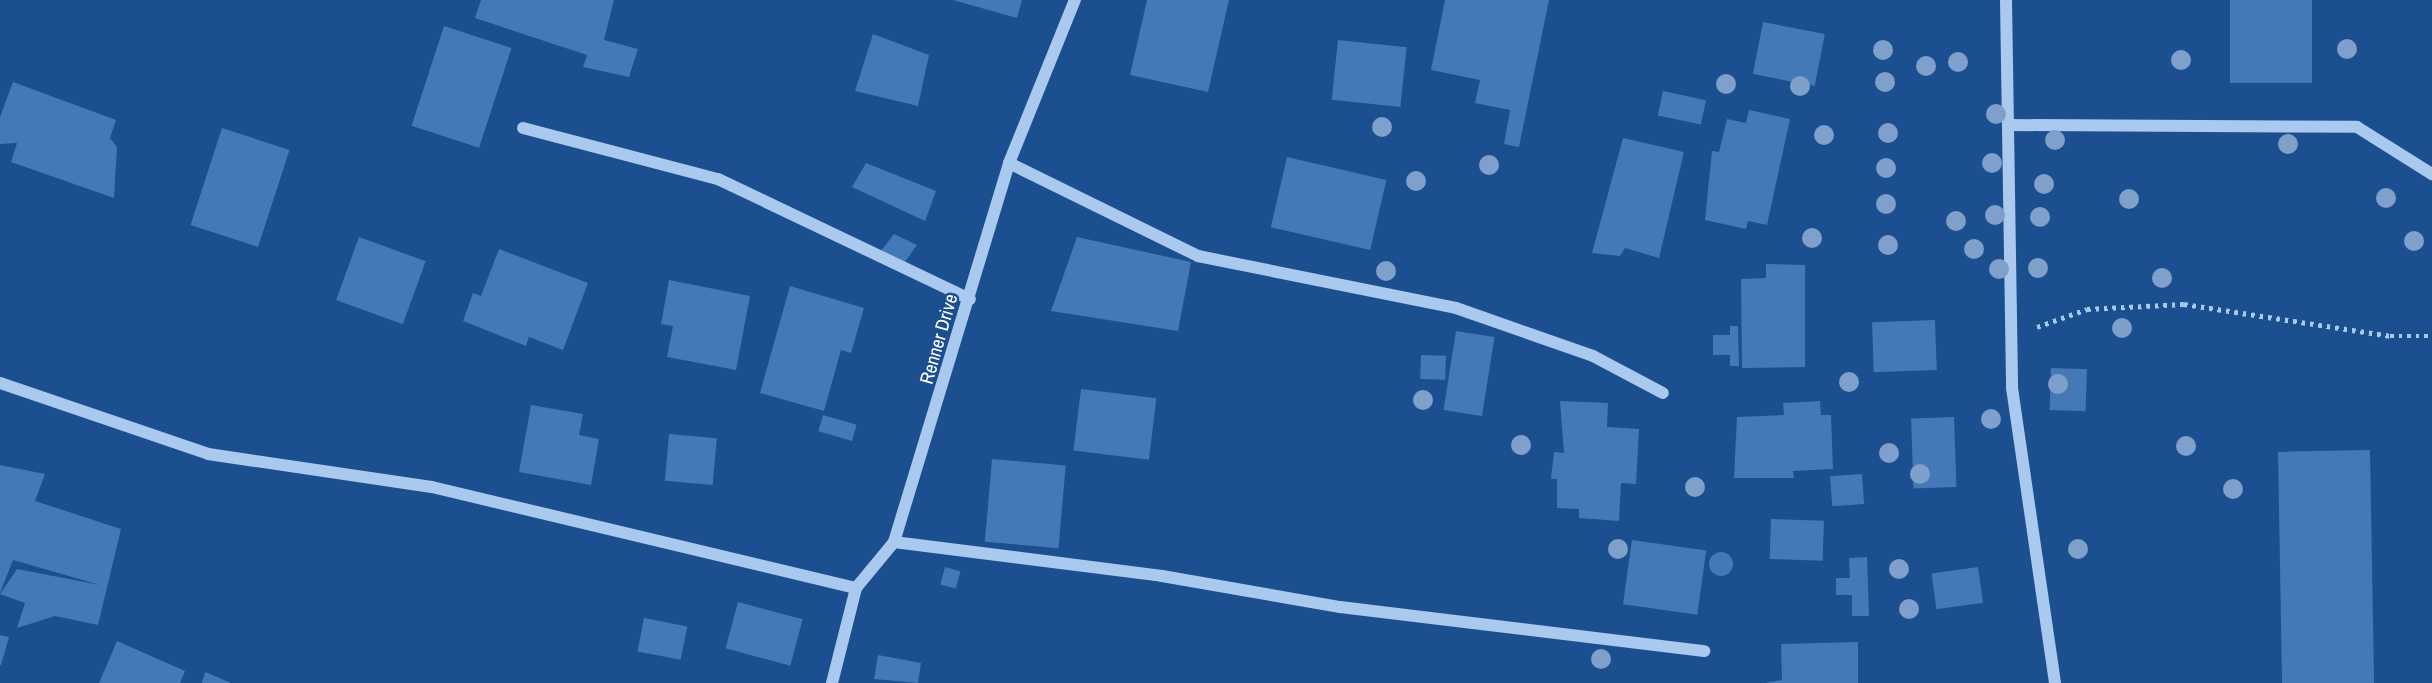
<!DOCTYPE html>
<style>
body{margin:0}
#map{position:relative;width:2432px;height:683px;overflow:hidden;background:#1b4f8f;font-family:"Archivo Narrow",sans-serif}
div>[style]{position:absolute}
[style*='--x']{left:calc(var(--x)*1px);top:calc(var(--y)*1px);width:calc(var(--w)*1px);rotate:calc(var(--a)*1deg)}
.building>*{inset:0;background:#4478b7;transform-origin:0 0}
.round{border-radius:50%}
.path>*{height:4.5px;margin-top:-2.25px;transform-origin:0;background:repeating-linear-gradient(90deg,#a9c9ee 0 3.5px,transparent 0 8.5px)}
.minor>*{height:12px;margin:-6px;padding:0 6px;transform-origin:6px;border-radius:6px;background:#a9c9ee}
.trees>*{width:20px;height:20px;margin:-10px;border-radius:50%;background:#7ea0ca}
span{translate:-50% -50%;white-space:nowrap;text-align:center;line-height:1.15;-webkit-text-stroke:5px #1b4f8f;paint-order:stroke}
.street-label{font-size:19px;color:#fff}
</style>
<div id="map">
<div class="building">
<i style="clip-path:polygon(481px 0,614px 0,604px 40px,638px 49px,629px 77px,583px 67px,587px 55px,475px 18px)"></i>
<i style="clip-path:polygon(953px 0,1022px 0,1017px 18px)"></i>
<i style="clip-path:polygon(1147px 0,1229px 0,1208px 92px,1130px 75px)"></i>
<i style="clip-path:polygon(1445px 0,1549px 0,1519px 147px,1504px 144px,1510px 110px,1475px 103px,1480px 80px,1431px 70px)"></i>
<i style="left:2230px;top:0;width:82px;height:83px"></i>
<i style="left:1763px;top:22px;width:63px;height:53px;rotate:11deg"></i>
<i style="left:444px;top:26px;width:71px;height:105px;rotate:18deg"></i>
<i style="clip-path:polygon(873px 34px,929px 55px,918px 106px,855px 91px)"></i>
<i style="left:1338px;top:40px;width:69px;height:60px;rotate:6deg"></i>
<i style="clip-path:polygon(13px 82px,116px 120px,110px 138px,117px 147px,114px 198px,11px 162px,17px 143px,0 144px,0 117px)"></i>
<i style="left:1663px;top:91px;width:44px;height:25px;rotate:12deg"></i>
<i style="clip-path:polygon(1749px 110px,1790px 119px,1767px 225px,1748px 221px,1746px 229px,1705px 220px,1712px 151px,1719px 152px,1727px 119px,1746px 123px)"></i>
<i style="left:222px;top:128px;width:71px;height:102px;rotate:18deg"></i>
<i style="clip-path:polygon(1623px 138px,1684px 152px,1659px 258px,1625px 248px,1620px 256px,1592px 253px)"></i>
<i style="left:1287px;top:157px;width:102px;height:72px;rotate:13deg"></i>
<i style="clip-path:polygon(866px 163px,936px 191px,925px 221px,852px 187px)"></i>
<i style="clip-path:polygon(894px 234px,917px 245px,905px 262px,881px 251px)"></i>
<i style="left:359px;top:237px;width:71px;height:67px;rotate:20deg"></i>
<i style="clip-path:polygon(1077px 237px,1191px 262px,1178px 331px,1051px 311px)"></i>
<i style="clip-path:polygon(499px 249px,588px 283px,563px 350px,529px 337px,526px 346px,463px 321px,473px 293px,481px 296px)"></i>
<i style="clip-path:polygon(1766px 264px,1805px 265px,1805px 367px,1742px 368px,1741px 279px,1766px 278px)"></i>
<i style="clip-path:polygon(669px 280px,750px 296px,736px 370px,667px 357px,673px 326px,661px 324px)"></i>
<i style="clip-path:polygon(790px 286px,864px 308px,851px 353px,841px 350px,824px 411px,760px 393px)"></i>
<i style="left:1935px;top:320px;width:50px;height:63px;rotate:88deg"></i>
<i style="clip-path:polygon(1730px 326px,1738px 326px,1739px 366px,1730px 366px,1730px 355px,1713px 355px,1713px 335px,1730px 335px)"></i>
<i style="left:1456px;top:331px;width:39px;height:80px;rotate:9deg"></i>
<i style="left:1421px;top:355px;width:25px;height:24px;rotate:2deg"></i>
<i style="left:2051px;top:368px;width:36px;height:42px;rotate:2deg"></i>
<i style="left:1081px;top:389px;width:76px;height:62px;rotate:7deg"></i>
<i style="clip-path:polygon(1560px 401px,1608px 403px,1607px 427px,1639px 429px,1636px 484px,1621px 483px,1619px 521px,1579px 518px,1579px 509px,1557px 508px,1557px 479px,1551px 479px,1554px 452px,1564px 453px)"></i>
<i style="clip-path:polygon(1820px 401px,1821px 415px,1831px 415px,1833px 469px,1793px 471px,1794px 478px,1734px 478px,1737px 417px,1784px 415px,1783px 403px)"></i>
<i style="clip-path:polygon(531px 405px,583px 414px,579px 435px,599px 439px,591px 485px,519px 472px)"></i>
<i style="left:823px;top:415px;width:35px;height:17px;rotate:16deg"></i>
<i style="left:1954px;top:417px;width:70px;height:43px;rotate:88deg"></i>
<i style="left:669px;top:434px;width:48px;height:47px;rotate:5deg"></i>
<i style="left:2370px;top:450px;width:233px;height:92px;rotate:89deg"></i>
<i style="left:992px;top:459px;width:74px;height:83px;rotate:5deg"></i>
<i style="clip-path:polygon(0 465px,45px 474px,35px 501px,121px 529px,98px 625px,55px 616px,17px 628px,25px 603px,0 594px,17px 569px,100px 585px,13px 560px,0 593px)"></i>
<i style="left:1862px;top:474px;width:30px;height:32px;rotate:86deg"></i>
<i style="left:1771px;top:519px;width:53px;height:40px;rotate:2deg"></i>
<i style="left:1632px;top:540px;width:75px;height:65px;rotate:8deg"></i>
<i class="round" style="left:1709px;top:552px;width:24px;height:24px"></i>
<i style="clip-path:polygon(1867px 557px,1869px 616px,1852px 616px,1852px 595px,1836px 595px,1836px 578px,1850px 578px,1849px 558px)"></i>
<i style="left:945px;top:567px;width:16px;height:18px;rotate:15deg"></i>
<i style="left:1978px;top:567px;width:36px;height:47px;rotate:82deg"></i>
<i style="left:738px;top:602px;width:67px;height:48px;rotate:15deg"></i>
<i style="left:644px;top:618px;width:44px;height:34px;rotate:11deg"></i>
<i style="clip-path:polygon(0 635px,9px 637px,1px 665px,0 665px)"></i>
<i style="clip-path:polygon(117px 641px,185px 671px,180px 683px,99px 683px)"></i>
<i style="clip-path:polygon(1858px 642px,1858px 683px,1765px 683px,1782px 680px,1781px 644px)"></i>
<i style="clip-path:polygon(878px 655px,921px 663px,918px 683px,874px 679px)"></i>
<i style="clip-path:polygon(205px 672px,231px 683px,202px 683px)"></i>
</div>
<div class="path">
<i style="--x:2037;--y:327;--w:53;--a:-19.8"></i>
<i style="--x:2087;--y:309;--w:97;--a:-3"></i>
<i style="--x:2184;--y:304;--w:208;--a:8.8"></i>
<i style="--x:2390;--y:336;--w:42;--a:0"></i>
</div>
<div class="minor">
<i style="--x:2006;--y:0;--w:388;--a:89.1"></i>
<i style="--x:2012;--y:388;--w:298;--a:81.7"></i>
<i style="--x:2009;--y:125;--w:348;--a:0.3"></i>
<i style="--x:2357;--y:127;--w:89;--a:32.1"></i>
<i style="--x:523;--y:128;--w:202;--a:14.7"></i>
<i style="--x:718;--y:179;--w:279;--a:25.5"></i>
<i style="--x:1009;--y:163;--w:211;--a:26.2"></i>
<i style="--x:1198;--y:256;--w:263;--a:11.4"></i>
<i style="--x:1456;--y:308;--w:145;--a:19.3"></i>
<i style="--x:1593;--y:356;--w:79;--a:27.9"></i>
<i style="--x:0;--y:383;--w:220;--a:18.8"></i>
<i style="--x:208;--y:454;--w:226;--a:8.4"></i>
<i style="--x:432;--y:487;--w:436;--a:13.4"></i>
<i style="--x:894;--y:542;--w:270;--a:7.2"></i>
<i style="--x:1162;--y:576;--w:181;--a:9.9"></i>
<i style="--x:1340;--y:607;--w:367;--a:6.9"></i>
<i style="--x:832;--y:683;--w:98;--a:-75.8"></i>
<i style="--x:856;--y:588;--w:60;--a:-50.4"></i>
<i style="--x:894;--y:542;--w:396;--a:-73.1"></i>
<i style="--x:1009;--y:163;--w:176;--a:-68"></i>
</div>
<div class="trees">
<i style="left:2347px;top:49px"></i>
<i style="left:1883px;top:50px"></i>
<i style="left:2181px;top:60px"></i>
<i style="left:1958px;top:62px"></i>
<i style="left:1926px;top:66px"></i>
<i style="left:1885px;top:82px"></i>
<i style="left:1726px;top:84px"></i>
<i style="left:1800px;top:86px"></i>
<i style="left:1996px;top:114px"></i>
<i style="left:1382px;top:127px"></i>
<i style="left:1888px;top:133px"></i>
<i style="left:1824px;top:135px"></i>
<i style="left:2055px;top:140px"></i>
<i style="left:2288px;top:144px"></i>
<i style="left:1992px;top:163px"></i>
<i style="left:1489px;top:165px"></i>
<i style="left:1886px;top:168px"></i>
<i style="left:1416px;top:181px"></i>
<i style="left:2044px;top:184px"></i>
<i style="left:2386px;top:198px"></i>
<i style="left:2129px;top:199px"></i>
<i style="left:1886px;top:204px"></i>
<i style="left:1995px;top:215px"></i>
<i style="left:2040px;top:217px"></i>
<i style="left:1956px;top:221px"></i>
<i style="left:1812px;top:238px"></i>
<i style="left:2414px;top:241px"></i>
<i style="left:1888px;top:245px"></i>
<i style="left:1974px;top:249px"></i>
<i style="left:2038px;top:268px"></i>
<i style="left:1999px;top:269px"></i>
<i style="left:1386px;top:271px"></i>
<i style="left:2162px;top:278px"></i>
<i style="left:2122px;top:328px"></i>
<i style="left:1849px;top:382px"></i>
<i style="left:2058px;top:384px"></i>
<i style="left:1423px;top:400px"></i>
<i style="left:1991px;top:419px"></i>
<i style="left:1521px;top:445px"></i>
<i style="left:2186px;top:446px"></i>
<i style="left:1889px;top:453px"></i>
<i style="left:1920px;top:474px"></i>
<i style="left:1695px;top:487px"></i>
<i style="left:2233px;top:489px"></i>
<i style="left:1618px;top:549px"></i>
<i style="left:2078px;top:549px"></i>
<i style="left:1899px;top:569px"></i>
<i style="left:1909px;top:609px"></i>
<i style="left:1601px;top:659px"></i>
</div>
<div class="street-label">
<span style="left:939px;top:339px;rotate:-74deg">Renner Drive</span>
</div>
</div>
